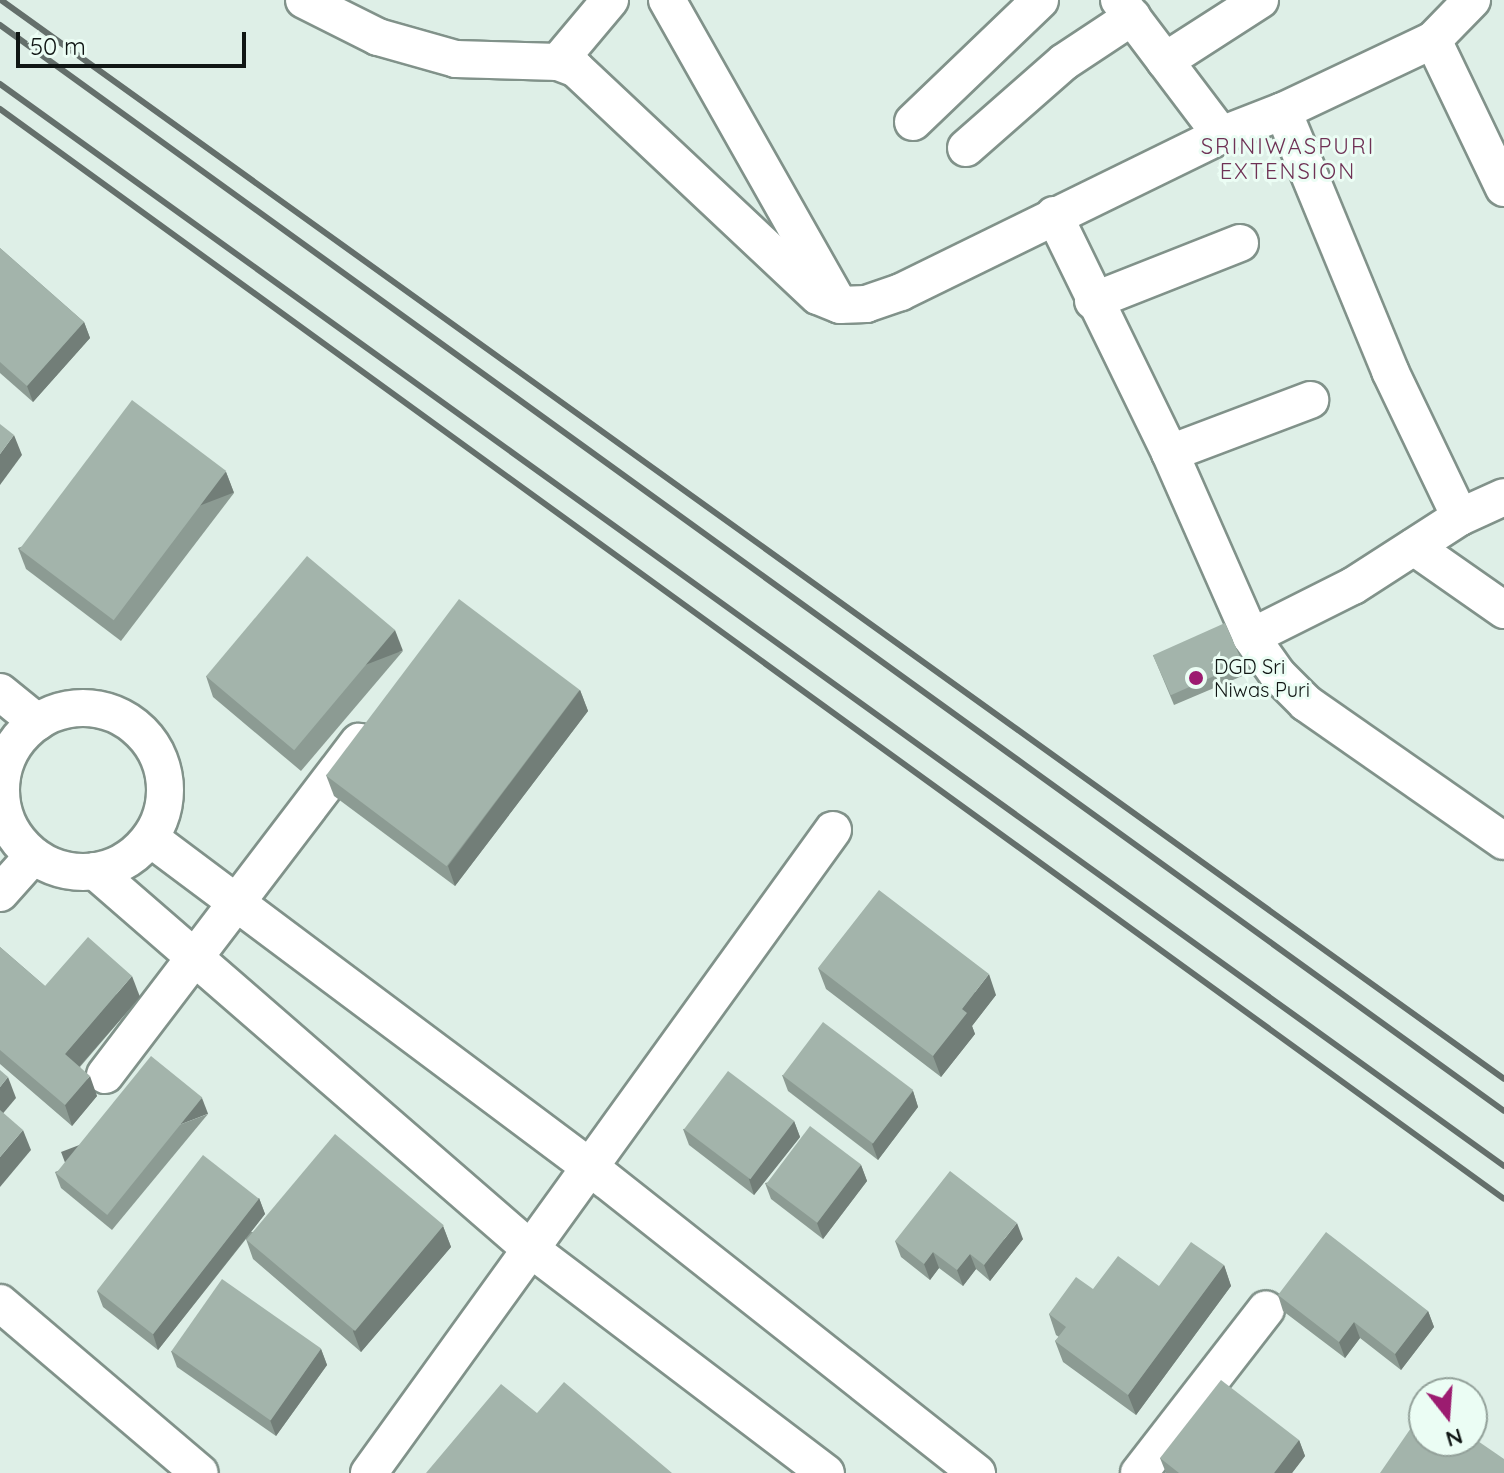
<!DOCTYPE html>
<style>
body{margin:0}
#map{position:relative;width:1504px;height:1473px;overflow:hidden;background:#deefe7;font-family:Quicksand,sans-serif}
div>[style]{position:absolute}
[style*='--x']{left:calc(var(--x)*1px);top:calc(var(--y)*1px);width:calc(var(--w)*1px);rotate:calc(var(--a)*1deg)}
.roads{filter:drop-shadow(2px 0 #81928a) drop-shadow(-2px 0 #81928a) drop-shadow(0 2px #81928a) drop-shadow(0 -2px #81928a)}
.street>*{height:36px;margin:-18px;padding:0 18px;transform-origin:18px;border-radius:18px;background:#fff}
.street>.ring{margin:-18px;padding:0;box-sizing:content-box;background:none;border:36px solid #fff;border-radius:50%}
.rail>*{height:6px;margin:-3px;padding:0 3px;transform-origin:3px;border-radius:3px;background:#646f6b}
.wall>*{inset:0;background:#8c9b93}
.shaded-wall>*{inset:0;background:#727e78;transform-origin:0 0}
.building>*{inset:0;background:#a3b4ab;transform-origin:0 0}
.dots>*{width:22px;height:22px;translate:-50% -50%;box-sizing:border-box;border:4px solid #ebfdf4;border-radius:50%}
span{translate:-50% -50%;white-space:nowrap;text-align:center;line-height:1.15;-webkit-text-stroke:6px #ebfdf4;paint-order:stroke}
.poi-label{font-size:20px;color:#101614}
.left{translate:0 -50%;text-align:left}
.neighbourhood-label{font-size:22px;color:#6f3155;letter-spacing:2px}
.north{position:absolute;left:1408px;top:1377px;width:80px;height:80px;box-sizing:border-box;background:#ebfdf4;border:2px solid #93a19a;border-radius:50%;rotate:163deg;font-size:22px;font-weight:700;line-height:32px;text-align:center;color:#101614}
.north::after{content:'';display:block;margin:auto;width:28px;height:36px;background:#9c1c70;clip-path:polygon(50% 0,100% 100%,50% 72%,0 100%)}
.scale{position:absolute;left:16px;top:32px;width:230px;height:36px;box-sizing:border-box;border:4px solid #101614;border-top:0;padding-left:10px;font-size:24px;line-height:28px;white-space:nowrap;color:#101614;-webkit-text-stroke:6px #ebfdf4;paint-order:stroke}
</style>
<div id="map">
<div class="roads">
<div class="street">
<i style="--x:304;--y:0;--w:83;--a:26.6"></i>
<i style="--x:378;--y:37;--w:81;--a:15.8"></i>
<i style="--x:456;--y:59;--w:102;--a:1.7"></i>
<i style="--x:558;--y:62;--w:19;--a:21"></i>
<i style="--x:576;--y:69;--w:332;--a:43.2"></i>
<i style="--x:818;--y:296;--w:24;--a:22"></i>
<i style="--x:840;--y:305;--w:26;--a:-2"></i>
<i style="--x:866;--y:304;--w:37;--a:-19"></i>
<i style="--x:901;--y:292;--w:356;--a:-26.1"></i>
<i style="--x:1221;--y:135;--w:66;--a:-21.2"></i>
<i style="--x:1283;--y:111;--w:166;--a:-25.3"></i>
<i style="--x:1433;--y:40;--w:56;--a:-45.7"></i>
<i style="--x:667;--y:0;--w:341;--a:60.5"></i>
<i style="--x:1119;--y:0;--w:169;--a:52.9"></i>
<i style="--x:1433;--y:40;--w:164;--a:64.4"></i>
<i style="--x:1165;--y:61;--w:113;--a:-32.7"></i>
<i style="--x:558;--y:62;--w:81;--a:-50"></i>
<i style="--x:1283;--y:111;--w:281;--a:67.6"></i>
<i style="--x:1390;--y:371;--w:162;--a:64.4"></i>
<i style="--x:913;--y:122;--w:176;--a:-43.8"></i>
<i style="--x:966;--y:148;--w:130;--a:-41.3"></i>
<i style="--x:1064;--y:62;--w:82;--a:-33.5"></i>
<i style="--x:1054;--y:215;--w:265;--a:64"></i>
<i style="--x:1170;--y:453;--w:201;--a:66.2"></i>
<i style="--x:1251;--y:637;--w:47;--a:54.6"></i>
<i style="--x:1278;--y:675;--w:40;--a:45"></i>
<i style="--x:1306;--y:703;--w:241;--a:34.9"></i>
<i style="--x:1093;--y:301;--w:158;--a:-21.5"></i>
<i style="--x:1170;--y:453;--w:150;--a:-20.7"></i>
<i style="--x:1414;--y:547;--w:110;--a:35"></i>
<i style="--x:1251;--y:637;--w:114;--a:-26.6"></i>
<i style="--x:1353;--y:586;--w:127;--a:-32.8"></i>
<i style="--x:1460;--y:517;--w:48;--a:-24.4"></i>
<i style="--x:0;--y:692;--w:48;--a:39"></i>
<i class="ring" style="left:1px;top:708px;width:128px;height:128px"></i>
<i style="--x:150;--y:838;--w:546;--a:36.81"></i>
<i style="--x:587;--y:1165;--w:497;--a:38.3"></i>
<i style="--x:95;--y:871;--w:573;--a:40.97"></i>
<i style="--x:528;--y:1247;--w:374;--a:37.2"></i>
<i style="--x:0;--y:893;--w:50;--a:-48.3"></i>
<i style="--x:105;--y:1075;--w:419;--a:-52.7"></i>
<i style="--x:0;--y:1303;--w:262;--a:40.4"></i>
<i style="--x:369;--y:1473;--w:793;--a:-54.19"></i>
<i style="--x:1139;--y:1473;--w:207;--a:-52.2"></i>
</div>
</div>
<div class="rail">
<i style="--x:1;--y:0;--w:1850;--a:35.67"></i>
<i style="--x:0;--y:25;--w:1855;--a:35.83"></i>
<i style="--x:0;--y:84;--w:1853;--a:35.73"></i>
<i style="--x:0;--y:109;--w:1857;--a:35.93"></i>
</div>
<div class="wall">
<i style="clip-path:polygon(0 248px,84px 322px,90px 338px,33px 402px,0 373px)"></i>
<i style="clip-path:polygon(226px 472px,234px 493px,121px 641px,26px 569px,18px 548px)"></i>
<i style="clip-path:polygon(403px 651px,301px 771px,213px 697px,206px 676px)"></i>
<i style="clip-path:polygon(1153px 655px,1243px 663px,1247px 674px,1174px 705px)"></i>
<i style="clip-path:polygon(580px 690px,588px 711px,455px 886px,334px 796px,326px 775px)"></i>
<i style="clip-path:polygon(0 947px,45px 986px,140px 997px,80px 1067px,97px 1096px,72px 1126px,0 1064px)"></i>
<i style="clip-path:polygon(818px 968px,996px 995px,972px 1026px,975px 1034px,941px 1077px,826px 989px)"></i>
<i style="clip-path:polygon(782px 1075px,913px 1091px,918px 1107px,878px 1160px,788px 1091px)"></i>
<i style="clip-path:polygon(208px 1114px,112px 1230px,61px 1188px,55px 1172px)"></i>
<i style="clip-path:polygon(794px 1121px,800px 1137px,754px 1195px,689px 1145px,683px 1129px)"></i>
<i style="clip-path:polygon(861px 1165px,867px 1181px,823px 1239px,771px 1199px,765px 1183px)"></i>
<i style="clip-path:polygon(259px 1198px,265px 1214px,251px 1232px,443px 1226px,451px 1247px,361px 1352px,253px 1259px,246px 1239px,158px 1350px,103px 1307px,97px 1291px)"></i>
<i style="clip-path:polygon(1023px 1239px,990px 1281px,976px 1269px,963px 1286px,939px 1268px,930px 1280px,901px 1257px,895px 1241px)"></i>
<i style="clip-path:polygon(1224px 1265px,1231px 1286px,1136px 1415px,1063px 1362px,1055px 1341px,1059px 1337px,1056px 1335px,1049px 1314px,1093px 1289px,1159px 1286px)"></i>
<i style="clip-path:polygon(1278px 1295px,1428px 1311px,1434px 1327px,1401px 1370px,1360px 1338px,1345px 1358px,1283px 1311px)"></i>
<i style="clip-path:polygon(321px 1349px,327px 1365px,276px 1436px,177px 1367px,171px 1351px)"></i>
<i style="clip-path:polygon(1299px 1440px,1305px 1456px,1292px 1473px,1166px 1473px,1160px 1458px)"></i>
</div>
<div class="shaded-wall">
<i style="clip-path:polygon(84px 322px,90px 338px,33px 402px,27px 386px)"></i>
<i style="clip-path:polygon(14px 435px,22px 455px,0 485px,0 454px)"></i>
<i style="left:226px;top:472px;width:22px;height:186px;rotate:69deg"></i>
<i style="left:395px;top:630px;width:22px;height:157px;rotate:69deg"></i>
<i style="clip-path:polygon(580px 690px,588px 711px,455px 886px,448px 866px)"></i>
<i style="clip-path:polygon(989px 974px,996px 995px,972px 1026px,975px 1034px,941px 1077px,933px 1056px,962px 1009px)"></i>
<i style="clip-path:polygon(132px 976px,140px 997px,72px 1075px,65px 1054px)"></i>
<i style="clip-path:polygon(90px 1076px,97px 1096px,72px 1126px,65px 1105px)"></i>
<i style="clip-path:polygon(8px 1077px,16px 1098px,0 1117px,0 1087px)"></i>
<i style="clip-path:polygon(913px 1091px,918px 1107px,878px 1160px,872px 1144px)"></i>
<i style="left:202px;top:1098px;width:17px;height:151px;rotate:69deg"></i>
<i style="clip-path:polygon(794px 1121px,800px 1137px,754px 1195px,749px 1179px)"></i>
<i style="clip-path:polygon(23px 1130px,31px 1150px,0 1187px,0 1157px)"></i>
<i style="clip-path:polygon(861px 1165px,867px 1181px,823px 1239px,817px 1223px)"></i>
<i style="clip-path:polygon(259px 1198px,265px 1214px,158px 1350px,153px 1334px)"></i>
<i style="clip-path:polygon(1017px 1223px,1023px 1239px,990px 1281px,984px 1265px)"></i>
<i style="clip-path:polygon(443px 1226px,451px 1247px,361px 1352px,353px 1331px)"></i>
<i style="clip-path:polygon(933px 1252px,939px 1268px,930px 1280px,924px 1264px)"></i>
<i style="clip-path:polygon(970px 1254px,976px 1269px,963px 1286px,957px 1270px)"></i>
<i style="clip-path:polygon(1224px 1265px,1231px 1286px,1136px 1415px,1128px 1395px)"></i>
<i style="clip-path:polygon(1428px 1311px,1434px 1327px,1401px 1370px,1395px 1354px)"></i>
<i style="clip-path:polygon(1354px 1322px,1360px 1338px,1345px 1358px,1339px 1342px)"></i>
<i style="clip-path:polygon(321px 1349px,327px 1365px,276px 1436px,270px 1420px)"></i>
<i style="clip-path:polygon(1299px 1440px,1305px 1456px,1292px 1473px,1274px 1473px)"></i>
</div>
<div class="building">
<i style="clip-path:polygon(0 248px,84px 322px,27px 386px,0 362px)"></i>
<i style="left:132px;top:400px;width:118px;height:187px;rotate:37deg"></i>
<i style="clip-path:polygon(0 424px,14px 435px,0 454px)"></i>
<i style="left:307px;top:556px;width:115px;height:157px;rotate:40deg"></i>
<i style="left:459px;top:599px;width:151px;height:221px;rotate:37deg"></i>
<i style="left:1225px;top:623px;width:44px;height:79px;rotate:66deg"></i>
<i style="clip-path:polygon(879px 890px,989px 974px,962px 1009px,967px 1013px,933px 1056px,818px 968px)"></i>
<i style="clip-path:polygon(88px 937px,132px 976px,65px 1054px,90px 1076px,65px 1105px,0 1050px,0 947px,45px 986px)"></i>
<i style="left:823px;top:1022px;width:113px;height:67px;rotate:37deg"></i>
<i style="left:151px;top:1056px;width:66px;height:151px;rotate:39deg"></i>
<i style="clip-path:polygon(0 1070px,8px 1077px,0 1087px)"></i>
<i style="left:728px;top:1071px;width:83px;height:73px;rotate:37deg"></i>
<i style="clip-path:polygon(0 1110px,23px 1130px,0 1157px)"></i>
<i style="left:810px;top:1126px;width:64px;height:73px;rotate:37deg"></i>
<i style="left:335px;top:1134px;width:142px;height:138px;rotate:40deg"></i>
<i style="left:203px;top:1155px;width:71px;height:172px;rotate:38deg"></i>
<i style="clip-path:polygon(950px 1171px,1017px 1223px,984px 1265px,970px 1254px,957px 1270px,933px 1252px,924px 1264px,895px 1241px)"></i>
<i style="clip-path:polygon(1326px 1232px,1428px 1311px,1395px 1354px,1354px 1322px,1339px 1342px,1278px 1295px)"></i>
<i style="clip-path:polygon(1191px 1242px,1224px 1265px,1128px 1395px,1055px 1341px,1066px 1327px,1049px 1314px,1076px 1277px,1093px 1289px,1118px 1256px,1159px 1286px)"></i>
<i style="left:222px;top:1279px;width:121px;height:88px;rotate:35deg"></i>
<i style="clip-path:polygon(1221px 1380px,1299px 1440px,1274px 1473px,1179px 1473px,1160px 1458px)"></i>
<i style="clip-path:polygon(564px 1382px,672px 1473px,426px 1473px,501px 1384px,537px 1413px)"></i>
<i style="clip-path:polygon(1424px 1409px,1424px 1441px,1472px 1441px,1472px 1437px,1504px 1459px,1504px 1473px,1380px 1473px)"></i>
</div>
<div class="dots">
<i style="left:1196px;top:678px;background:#9c1c70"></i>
</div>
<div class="poi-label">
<span class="left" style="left:1214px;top:678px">DGD Sri<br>Niwas Puri</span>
</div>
<div class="neighbourhood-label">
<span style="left:1288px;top:159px">SRINIWASPURI<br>EXTENSION</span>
</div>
<div class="north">N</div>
<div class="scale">50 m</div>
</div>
